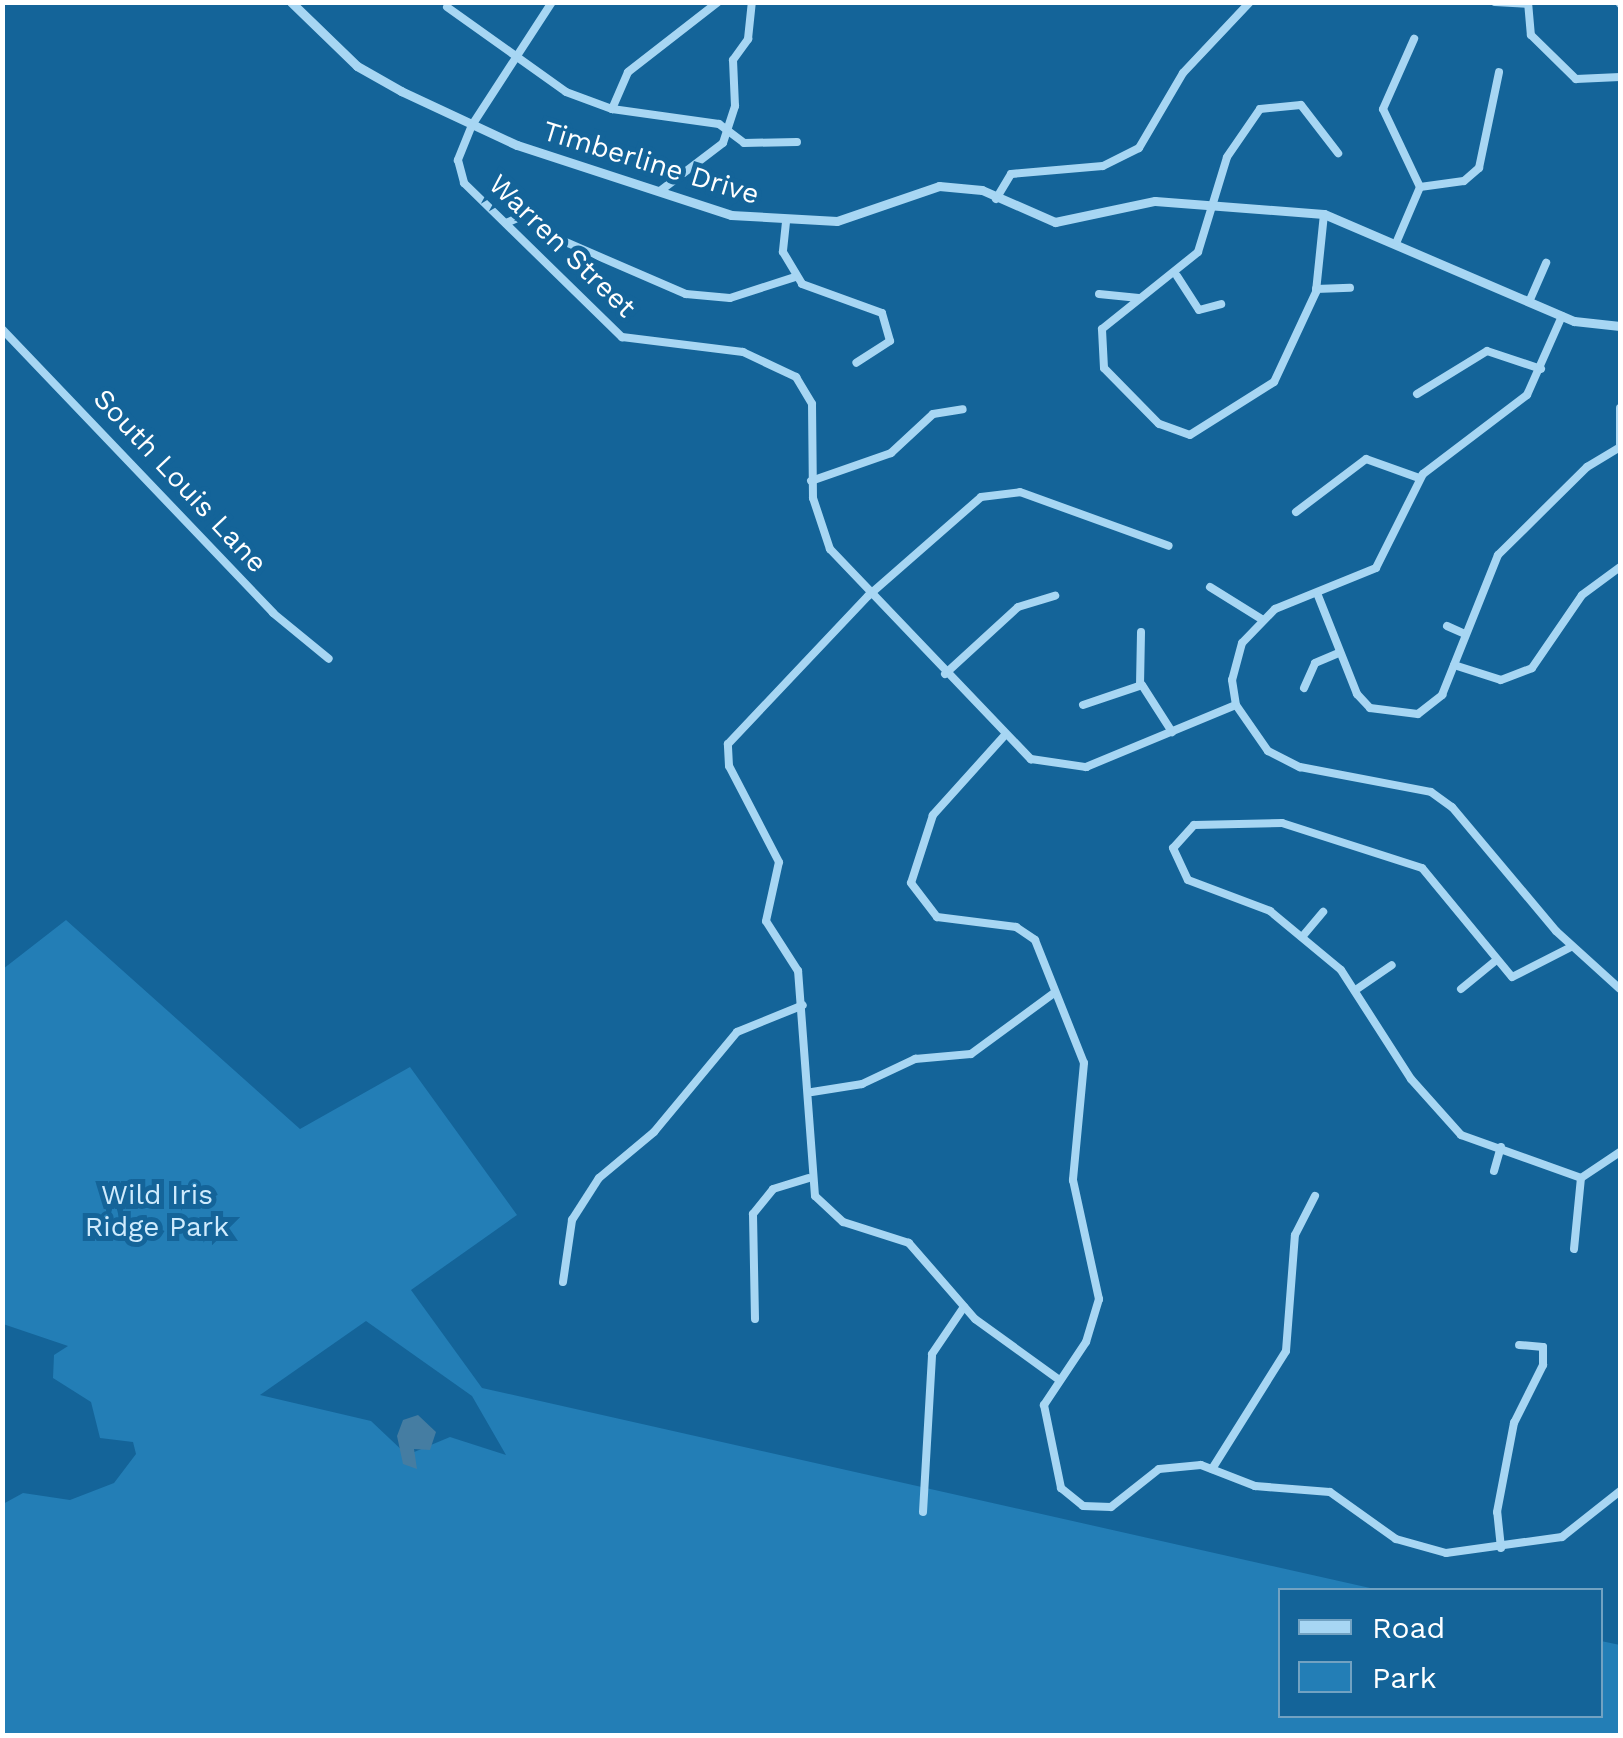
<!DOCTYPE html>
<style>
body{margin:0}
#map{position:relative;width:1623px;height:1738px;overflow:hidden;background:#146499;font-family:"Work Sans",sans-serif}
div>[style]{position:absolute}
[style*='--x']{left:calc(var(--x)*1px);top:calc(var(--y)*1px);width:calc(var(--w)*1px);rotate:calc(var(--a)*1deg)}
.green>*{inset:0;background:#237eb6}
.water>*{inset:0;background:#457da2}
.minor>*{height:8px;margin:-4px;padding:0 4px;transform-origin:4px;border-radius:4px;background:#a7d6f3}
.tertiary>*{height:9px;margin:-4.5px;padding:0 4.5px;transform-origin:4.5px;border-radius:4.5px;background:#a7d6f3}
span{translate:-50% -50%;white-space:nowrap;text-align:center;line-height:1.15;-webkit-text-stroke:10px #146499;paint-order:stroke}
.street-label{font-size:28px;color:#fff}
.park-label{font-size:28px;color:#cfebfd}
.frame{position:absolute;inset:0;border:5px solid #fff;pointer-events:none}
.legend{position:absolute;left:1278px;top:1588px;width:325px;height:130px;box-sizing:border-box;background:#146499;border:2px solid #72a2c2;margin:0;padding:12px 18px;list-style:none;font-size:30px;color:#fff}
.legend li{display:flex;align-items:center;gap:20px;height:50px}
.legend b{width:50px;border:2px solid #72a2c2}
</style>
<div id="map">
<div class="green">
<i style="clip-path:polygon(evenodd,66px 920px,300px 1129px,410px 1067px,517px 1215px,411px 1290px,482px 1388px,1379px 1590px,1280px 1590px,1280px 1716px,1600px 1716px,1601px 1641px,1620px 1645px,1620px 1735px,3px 1736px,3px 1504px,23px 1493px,70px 1500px,114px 1483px,136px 1454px,133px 1442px,100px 1438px,91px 1402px,53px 1378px,54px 1355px,68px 1346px,3px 1324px,3px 969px,66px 920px,366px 1321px,472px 1396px,506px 1455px,450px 1437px,407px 1455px,371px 1421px,260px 1395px,366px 1321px)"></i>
</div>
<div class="water">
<i style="clip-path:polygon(418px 1415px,436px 1432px,430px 1450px,414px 1449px,417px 1469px,403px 1464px,397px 1436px,403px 1420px)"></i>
</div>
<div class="minor">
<i style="--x:552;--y:2;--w:147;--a:123"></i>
<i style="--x:472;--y:125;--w:38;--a:112"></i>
<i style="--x:458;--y:160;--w:24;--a:75"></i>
<i style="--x:464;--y:183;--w:221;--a:44.3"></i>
<i style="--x:622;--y:337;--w:122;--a:7.1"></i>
<i style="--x:743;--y:352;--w:59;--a:25.3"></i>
<i style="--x:796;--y:377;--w:31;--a:59"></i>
<i style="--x:812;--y:404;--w:94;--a:89.4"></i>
<i style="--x:813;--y:498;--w:54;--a:71.6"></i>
<i style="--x:830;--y:549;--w:291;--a:46.3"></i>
<i style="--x:1031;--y:759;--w:56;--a:8.3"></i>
<i style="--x:1086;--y:767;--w:162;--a:-22.5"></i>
<i style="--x:1495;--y:2;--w:33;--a:3"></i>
<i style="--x:1528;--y:2;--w:33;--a:85"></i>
<i style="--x:1531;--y:35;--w:63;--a:44.4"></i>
<i style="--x:1576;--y:79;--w:44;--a:-2.6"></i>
<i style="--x:1619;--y:2;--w:2;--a:63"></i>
<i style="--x:447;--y:7;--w:146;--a:35.5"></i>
<i style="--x:566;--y:92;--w:49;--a:20.3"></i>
<i style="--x:612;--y:109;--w:108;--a:8"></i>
<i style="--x:719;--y:124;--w:31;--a:37"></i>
<i style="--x:744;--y:143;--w:53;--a:-1.1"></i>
<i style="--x:612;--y:109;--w:40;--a:-66.6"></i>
<i style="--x:628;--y:72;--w:114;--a:-37.9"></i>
<i style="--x:1420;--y:187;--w:44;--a:-7.8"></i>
<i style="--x:1464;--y:181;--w:20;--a:-41"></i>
<i style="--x:1479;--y:168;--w:98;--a:-78.2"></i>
<i style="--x:660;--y:191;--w:79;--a:-37.3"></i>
<i style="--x:723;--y:143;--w:39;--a:-72"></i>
<i style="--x:735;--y:106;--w:46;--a:-92.5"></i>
<i style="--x:733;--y:60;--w:26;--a:-54"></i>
<i style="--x:748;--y:39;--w:37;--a:-84"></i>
<i style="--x:996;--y:199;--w:29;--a:-59"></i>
<i style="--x:1011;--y:174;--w:92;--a:-5"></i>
<i style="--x:1103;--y:166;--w:40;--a:-26.6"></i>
<i style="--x:1139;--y:148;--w:87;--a:-59.6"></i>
<i style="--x:1183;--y:73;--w:98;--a:-46.7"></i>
<i style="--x:1324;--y:214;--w:78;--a:95.9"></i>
<i style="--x:1316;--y:292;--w:99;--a:115"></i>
<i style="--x:1274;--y:382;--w:99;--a:147.8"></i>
<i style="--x:1190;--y:435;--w:33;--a:-160"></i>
<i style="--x:1159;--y:424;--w:78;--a:-134.5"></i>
<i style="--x:1104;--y:368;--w:39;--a:-93"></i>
<i style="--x:1102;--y:329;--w:123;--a:-38.7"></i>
<i style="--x:1198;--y:252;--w:99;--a:-73"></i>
<i style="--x:1227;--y:157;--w:58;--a:-55.5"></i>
<i style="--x:1260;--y:109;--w:41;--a:-5.6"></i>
<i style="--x:1301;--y:105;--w:61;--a:52.4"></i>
<i style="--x:786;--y:222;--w:30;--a:96"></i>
<i style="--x:783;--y:252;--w:37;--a:59"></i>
<i style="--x:802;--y:284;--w:85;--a:19.9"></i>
<i style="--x:882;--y:313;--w:29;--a:74"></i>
<i style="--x:890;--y:341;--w:40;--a:147.1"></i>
<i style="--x:506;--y:223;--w:28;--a:-23"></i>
<i style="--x:532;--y:212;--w:40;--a:44"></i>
<i style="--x:561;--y:240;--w:136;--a:23.4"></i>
<i style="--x:686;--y:294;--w:44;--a:5.2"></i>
<i style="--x:730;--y:298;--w:68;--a:-17.9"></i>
<i style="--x:1397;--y:241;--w:59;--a:-66.9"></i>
<i style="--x:1420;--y:187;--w:86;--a:-115.4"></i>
<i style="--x:1383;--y:109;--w:77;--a:-66.1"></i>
<i style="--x:1177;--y:276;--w:40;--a:57.1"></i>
<i style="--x:1199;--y:310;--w:23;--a:-15"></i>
<i style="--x:1316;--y:289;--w:34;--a:-2"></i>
<i style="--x:1099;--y:294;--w:40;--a:5.7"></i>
<i style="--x:1529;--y:302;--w:43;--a:-66.4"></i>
<i style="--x:1562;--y:316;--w:86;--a:113.9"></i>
<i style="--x:1527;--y:395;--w:131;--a:142.8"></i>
<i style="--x:1423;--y:474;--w:105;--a:116.6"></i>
<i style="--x:1376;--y:568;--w:109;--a:157.9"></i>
<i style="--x:1275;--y:609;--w:47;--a:134.1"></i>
<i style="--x:1242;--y:643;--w:38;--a:105"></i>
<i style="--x:1232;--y:680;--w:25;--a:81"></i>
<i style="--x:1236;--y:705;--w:56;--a:55.2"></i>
<i style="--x:1268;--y:751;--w:36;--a:27"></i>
<i style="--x:1300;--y:767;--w:133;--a:10.8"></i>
<i style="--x:1431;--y:792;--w:26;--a:36"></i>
<i style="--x:1452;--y:807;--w:162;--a:50"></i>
<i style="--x:1556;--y:931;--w:86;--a:42.2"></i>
<i style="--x:2;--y:329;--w:393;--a:46.3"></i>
<i style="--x:273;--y:613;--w:72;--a:39.4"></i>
<i style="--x:1417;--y:394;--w:82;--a:-31.6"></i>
<i style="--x:1487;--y:351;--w:57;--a:18.4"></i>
<i style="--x:1620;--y:447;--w:39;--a:-90"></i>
<i style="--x:811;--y:481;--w:85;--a:-19.3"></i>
<i style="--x:891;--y:453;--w:57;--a:-42.9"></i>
<i style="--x:933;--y:414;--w:30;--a:-9"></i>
<i style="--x:1296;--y:512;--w:88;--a:-37.1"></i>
<i style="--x:1366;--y:459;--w:56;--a:19.7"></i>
<i style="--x:1210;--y:587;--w:62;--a:31.9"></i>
<i style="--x:1317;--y:593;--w:109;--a:68.4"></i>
<i style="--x:1357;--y:694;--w:19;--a:47"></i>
<i style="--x:1370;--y:708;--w:48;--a:7.1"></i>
<i style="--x:1418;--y:714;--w:31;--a:-38"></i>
<i style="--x:1442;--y:695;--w:151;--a:-68.2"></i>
<i style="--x:1498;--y:555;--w:125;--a:-44.7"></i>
<i style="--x:1587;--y:467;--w:39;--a:-31"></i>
<i style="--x:1447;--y:626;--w:20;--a:24"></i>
<i style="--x:1454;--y:665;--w:49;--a:17.7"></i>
<i style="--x:1501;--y:680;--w:33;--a:-21"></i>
<i style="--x:1532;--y:668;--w:88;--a:-55.6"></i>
<i style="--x:1582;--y:595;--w:47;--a:-36.4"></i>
<i style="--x:945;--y:674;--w:99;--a:-42.5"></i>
<i style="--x:1018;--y:607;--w:39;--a:-17"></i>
<i style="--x:1140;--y:685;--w:53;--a:-88.9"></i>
<i style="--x:1304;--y:688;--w:27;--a:-66"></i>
<i style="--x:1315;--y:663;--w:25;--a:-23"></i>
<i style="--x:1083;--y:705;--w:62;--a:-18.7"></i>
<i style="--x:1142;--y:685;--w:56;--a:57.4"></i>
<i style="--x:1005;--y:735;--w:108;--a:132"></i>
<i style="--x:933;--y:815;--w:71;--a:107.9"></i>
<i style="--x:911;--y:883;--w:43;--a:52.6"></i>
<i style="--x:937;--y:917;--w:80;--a:7.2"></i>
<i style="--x:1016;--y:927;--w:23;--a:34"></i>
<i style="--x:1035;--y:940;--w:132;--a:68.3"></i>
<i style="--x:1084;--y:1063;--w:118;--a:95.4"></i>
<i style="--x:1073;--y:1180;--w:122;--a:77.7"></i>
<i style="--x:1099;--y:1299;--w:45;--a:106.8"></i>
<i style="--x:1086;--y:1342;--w:76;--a:123.7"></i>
<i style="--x:1044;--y:1405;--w:85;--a:78.4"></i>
<i style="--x:1061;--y:1488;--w:28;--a:39"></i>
<i style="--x:1083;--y:1506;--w:28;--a:2"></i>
<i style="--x:1111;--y:1507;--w:61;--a:-38.4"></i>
<i style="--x:1159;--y:1469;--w:42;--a:-5.4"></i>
<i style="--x:1201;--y:1465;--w:58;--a:21.3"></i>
<i style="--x:1255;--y:1486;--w:75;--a:4.6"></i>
<i style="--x:1330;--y:1492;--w:81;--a:35.5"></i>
<i style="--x:1396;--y:1539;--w:52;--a:15.6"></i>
<i style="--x:1446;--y:1553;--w:117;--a:-7.9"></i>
<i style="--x:1562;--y:1537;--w:74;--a:-38.4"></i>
<i style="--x:1302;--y:937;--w:33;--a:-50"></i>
<i style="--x:1571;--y:947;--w:66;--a:153"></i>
<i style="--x:1512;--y:977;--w:141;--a:-129.5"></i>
<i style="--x:1422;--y:868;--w:147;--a:-162.2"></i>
<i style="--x:1282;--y:823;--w:88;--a:178.7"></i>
<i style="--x:1194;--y:825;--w:31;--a:132"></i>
<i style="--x:1173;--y:848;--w:35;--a:65"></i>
<i style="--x:1188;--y:880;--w:88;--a:20.7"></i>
<i style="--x:1270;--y:911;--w:92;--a:39.7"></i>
<i style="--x:1341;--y:970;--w:130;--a:57.3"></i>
<i style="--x:1411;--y:1079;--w:75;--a:48.2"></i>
<i style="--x:1461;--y:1135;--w:127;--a:19.7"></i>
<i style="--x:1581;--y:1178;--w:47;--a:-33.7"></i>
<i style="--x:1357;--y:989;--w:42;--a:-34.4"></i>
<i style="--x:1461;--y:989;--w:43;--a:-39.3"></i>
<i style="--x:812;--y:1092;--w:51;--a:-9.1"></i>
<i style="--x:862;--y:1084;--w:59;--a:-25.3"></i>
<i style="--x:915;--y:1059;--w:56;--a:-5.1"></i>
<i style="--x:971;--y:1054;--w:103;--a:-36.3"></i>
<i style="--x:1494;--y:1171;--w:25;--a:-74"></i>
<i style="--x:1574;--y:1249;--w:71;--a:-84.4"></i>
<i style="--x:563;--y:1282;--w:63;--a:-81.7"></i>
<i style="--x:572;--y:1220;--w:50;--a:-57.3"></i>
<i style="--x:599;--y:1178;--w:72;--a:-39.9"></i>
<i style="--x:654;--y:1132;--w:130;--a:-50.3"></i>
<i style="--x:737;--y:1032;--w:71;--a:-22.2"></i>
<i style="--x:755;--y:1319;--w:105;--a:-91.1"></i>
<i style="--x:753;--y:1214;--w:32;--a:-51"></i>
<i style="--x:773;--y:1189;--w:37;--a:-17"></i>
<i style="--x:1058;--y:1379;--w:102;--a:-144.1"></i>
<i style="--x:975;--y:1319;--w:101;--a:-131"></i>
<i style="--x:909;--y:1243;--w:69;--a:-162.3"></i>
<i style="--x:843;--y:1222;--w:38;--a:-137"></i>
<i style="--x:815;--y:1196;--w:226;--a:-94.3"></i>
<i style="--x:798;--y:971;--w:59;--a:-122.6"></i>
<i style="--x:766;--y:921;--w:60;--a:-77.6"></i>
<i style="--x:779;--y:862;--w:108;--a:-117.5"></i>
<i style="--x:729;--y:766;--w:22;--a:-93"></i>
<i style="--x:728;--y:744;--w:204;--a:-46.6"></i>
<i style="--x:868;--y:596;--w:150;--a:-41.2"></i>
<i style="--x:981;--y:497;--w:39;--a:-7"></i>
<i style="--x:1020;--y:492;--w:158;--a:19.9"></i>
<i style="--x:1212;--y:1469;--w:139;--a:-57.9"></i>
<i style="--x:1286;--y:1351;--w:116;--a:-85.6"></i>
<i style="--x:1295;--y:1235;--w:44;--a:-62.9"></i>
<i style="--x:923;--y:1512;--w:158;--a:-86.7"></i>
<i style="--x:932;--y:1354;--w:57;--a:-55.8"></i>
<i style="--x:1501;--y:1548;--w:36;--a:-96"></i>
<i style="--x:1497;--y:1512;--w:91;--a:-79.2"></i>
<i style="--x:1514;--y:1423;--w:65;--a:-63.4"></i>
<i style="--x:1543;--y:1365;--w:18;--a:-90"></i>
<i style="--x:1543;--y:1347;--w:24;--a:-175"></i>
</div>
<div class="tertiary">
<i style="--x:291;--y:2;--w:92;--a:44.1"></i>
<i style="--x:357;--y:66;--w:51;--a:29.6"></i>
<i style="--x:401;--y:91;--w:128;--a:25"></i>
<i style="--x:517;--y:145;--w:225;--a:18.1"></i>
<i style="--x:731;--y:215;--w:106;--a:3.2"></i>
<i style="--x:837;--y:221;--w:108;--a:-18.9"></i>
<i style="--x:939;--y:186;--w:43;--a:5.3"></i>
<i style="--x:982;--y:190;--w:80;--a:23.7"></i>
<i style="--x:1055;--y:222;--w:102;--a:-11.9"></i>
<i style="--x:1155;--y:201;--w:169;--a:4.4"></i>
<i style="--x:1324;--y:214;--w:272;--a:23.2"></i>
<i style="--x:1574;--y:321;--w:46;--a:6.2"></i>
</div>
<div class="street-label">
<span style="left:651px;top:163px;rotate:17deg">Timberline Drive</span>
<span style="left:562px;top:246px;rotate:44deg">Warren Street</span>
<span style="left:180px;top:481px;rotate:47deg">South Louis Lane</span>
</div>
<div class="park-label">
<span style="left:157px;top:1211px">Wild Iris<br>Ridge Park</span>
</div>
<div class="frame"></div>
<ul class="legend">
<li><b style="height:12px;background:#a7d6f3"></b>Road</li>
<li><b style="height:28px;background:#237eb6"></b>Park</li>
</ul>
</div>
